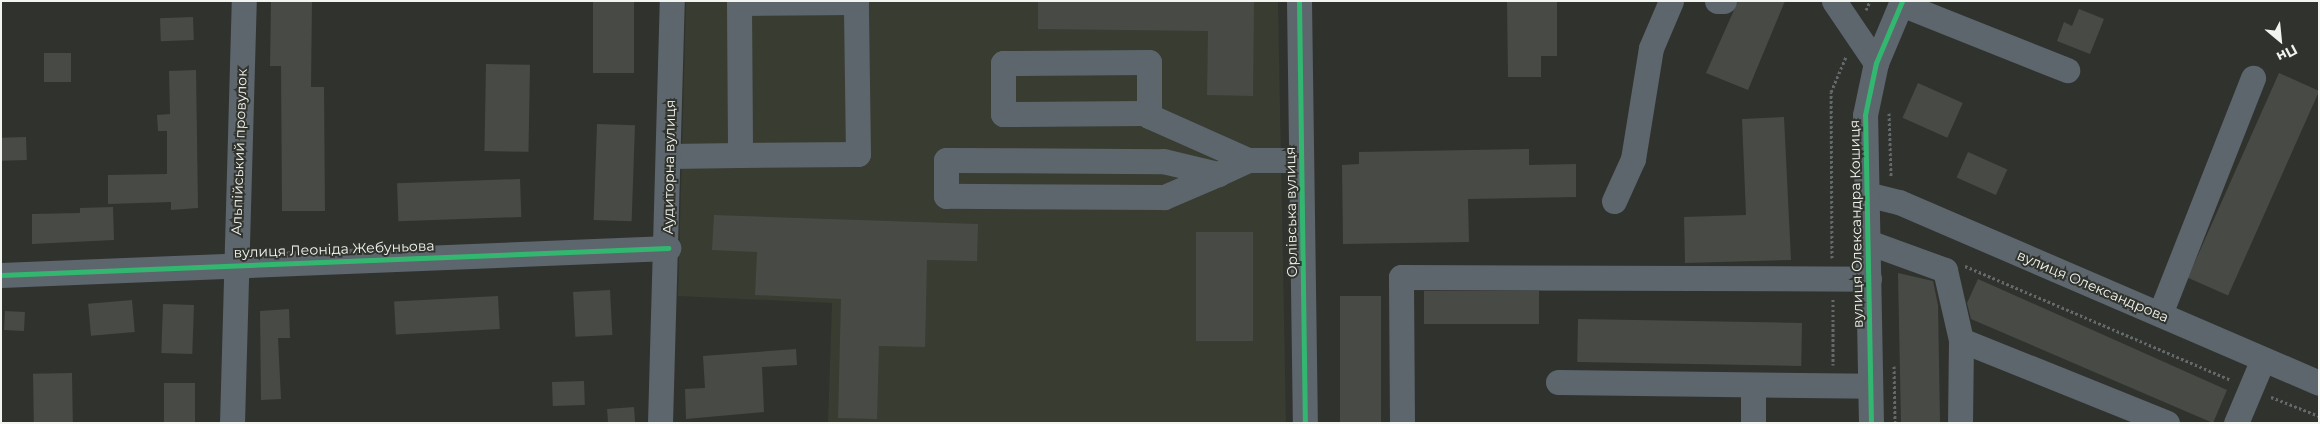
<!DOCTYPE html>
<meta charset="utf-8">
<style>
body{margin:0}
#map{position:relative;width:2320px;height:424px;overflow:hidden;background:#30322e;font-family:Montserrat,sans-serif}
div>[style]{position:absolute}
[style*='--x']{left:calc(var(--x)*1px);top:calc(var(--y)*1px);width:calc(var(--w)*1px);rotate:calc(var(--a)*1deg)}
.built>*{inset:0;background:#383c31}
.building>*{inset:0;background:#484a46;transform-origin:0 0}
.path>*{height:3px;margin-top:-1.5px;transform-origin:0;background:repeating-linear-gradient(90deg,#64696b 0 2.5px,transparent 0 5px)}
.minor>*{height:25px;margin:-12.5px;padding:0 12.5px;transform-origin:12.5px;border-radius:12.5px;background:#5d666d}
.cycleway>*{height:5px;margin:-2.5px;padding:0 2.5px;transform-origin:2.5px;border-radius:2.5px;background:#33b770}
span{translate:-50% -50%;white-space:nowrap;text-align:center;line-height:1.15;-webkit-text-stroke:4px #31332d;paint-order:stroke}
.street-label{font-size:14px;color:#f2f4f0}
.frame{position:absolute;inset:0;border:2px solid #f2f4f0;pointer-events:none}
.north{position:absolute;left:2255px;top:15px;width:50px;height:50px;-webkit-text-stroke:4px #31332d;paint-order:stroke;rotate:152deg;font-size:14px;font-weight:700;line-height:20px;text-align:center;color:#f2f4f0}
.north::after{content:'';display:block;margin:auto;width:18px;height:22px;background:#f2f4f0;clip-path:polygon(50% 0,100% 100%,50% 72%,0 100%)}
</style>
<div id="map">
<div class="built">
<i style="clip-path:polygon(686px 1px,1278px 1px,1286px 423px,828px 423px,832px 303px,678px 296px)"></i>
</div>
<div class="building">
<i style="clip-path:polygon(271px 1px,312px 1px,311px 87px,324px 87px,325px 211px,282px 211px,281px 66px,270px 66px)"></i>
<i style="left:593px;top:1px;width:41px;height:72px"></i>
<i style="clip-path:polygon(1038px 1px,1254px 1px,1253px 96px,1207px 95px,1208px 31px,1038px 29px)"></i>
<i style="clip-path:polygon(1507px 1px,1557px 1px,1557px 56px,1541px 56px,1541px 77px,1508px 77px)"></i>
<i style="clip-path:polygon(1738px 1px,1785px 1px,1748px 90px,1706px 73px)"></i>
<i style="clip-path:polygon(2079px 9px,2104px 19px,2090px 54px,2057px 41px,2064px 22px,2072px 26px)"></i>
<i style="left:193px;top:17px;width:23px;height:33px;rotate:88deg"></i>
<i style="left:44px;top:53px;width:27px;height:29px"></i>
<i style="left:486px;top:64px;width:44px;height:87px;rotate:1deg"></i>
<i style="clip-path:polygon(196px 70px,198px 208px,171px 210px,171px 202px,108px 204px,108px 175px,167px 174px,167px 131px,158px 131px,157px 115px,170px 114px,169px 71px)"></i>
<i style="left:2279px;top:73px;width:44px;height:224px;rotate:24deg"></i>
<i style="left:1918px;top:83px;width:49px;height:38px;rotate:24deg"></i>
<i style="clip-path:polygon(1784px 117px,1791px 260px,1685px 263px,1684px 217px,1746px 215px,1742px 119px)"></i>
<i style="left:597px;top:124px;width:38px;height:96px;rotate:2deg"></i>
<i style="left:26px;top:137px;width:23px;height:25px;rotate:88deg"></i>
<i style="clip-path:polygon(1529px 149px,1529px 165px,1576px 164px,1576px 197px,1468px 199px,1469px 242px,1343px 244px,1342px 165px,1359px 164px,1359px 152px)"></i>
<i style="left:1968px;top:152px;width:43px;height:28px;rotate:24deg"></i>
<i style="left:520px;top:179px;width:38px;height:123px;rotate:88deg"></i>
<i style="clip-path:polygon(113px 207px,114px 240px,32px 244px,32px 214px,80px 213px,80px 208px)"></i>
<i style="clip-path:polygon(714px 215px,978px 224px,977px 261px,927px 260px,925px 347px,879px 346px,877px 419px,838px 418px,841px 299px,755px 295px,757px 252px,712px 250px)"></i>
<i style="left:1196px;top:232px;width:57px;height:109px"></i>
<i style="clip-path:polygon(1898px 273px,1933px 281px,1938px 305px,1940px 423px,1901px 423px)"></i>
<i style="clip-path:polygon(1978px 279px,2227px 390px,2213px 423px,1971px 319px,1967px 303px)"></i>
<i style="left:610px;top:290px;width:45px;height:37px;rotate:87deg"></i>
<i style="left:1424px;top:291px;width:115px;height:33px"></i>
<i style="left:498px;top:296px;width:33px;height:104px;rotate:87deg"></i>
<i style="left:1381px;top:296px;width:127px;height:41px;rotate:90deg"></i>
<i style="left:132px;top:300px;width:32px;height:44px;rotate:85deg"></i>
<i style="left:163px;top:304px;width:31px;height:49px;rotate:2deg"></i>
<i style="clip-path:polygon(289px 309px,290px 338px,278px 338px,281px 399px,261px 400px,260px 311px)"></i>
<i style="left:5px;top:311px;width:20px;height:19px;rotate:3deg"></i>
<i style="left:1578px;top:319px;width:224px;height:43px;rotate:1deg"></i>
<i style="clip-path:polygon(796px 349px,797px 365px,762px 367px,764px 412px,686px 419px,685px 389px,705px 388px,703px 356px)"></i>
<i style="left:72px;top:373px;width:50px;height:39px;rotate:89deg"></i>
<i style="left:584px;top:381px;width:24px;height:32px;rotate:88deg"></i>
<i style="left:164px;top:383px;width:31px;height:40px"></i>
<i style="left:634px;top:407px;width:16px;height:27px;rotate:86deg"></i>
</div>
<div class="path">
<i style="--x:1866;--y:10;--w:10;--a:-66"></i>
<i style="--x:1889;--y:113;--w:64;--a:88.2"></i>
<i style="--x:1832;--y:258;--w:166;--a:-90.3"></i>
<i style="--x:1831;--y:92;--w:38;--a:-67"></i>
<i style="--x:1965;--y:266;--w:289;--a:23.2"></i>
<i style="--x:1833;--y:299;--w:66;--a:90"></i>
<i style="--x:1894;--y:366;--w:57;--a:89"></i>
<i style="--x:2271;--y:397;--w:52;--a:21.6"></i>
</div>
<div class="minor">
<i style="--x:1299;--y:1;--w:422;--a:89.2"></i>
<i style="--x:1717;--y:1;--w:7;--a:0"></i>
<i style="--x:1834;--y:1;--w:75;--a:55.9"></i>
<i style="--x:1901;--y:4;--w:179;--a:21.7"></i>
<i style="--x:1149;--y:116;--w:54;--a:-90"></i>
<i style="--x:1149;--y:62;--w:146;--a:179.6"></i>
<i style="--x:1003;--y:63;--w:51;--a:90"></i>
<i style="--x:1003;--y:114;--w:141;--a:-0.4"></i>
<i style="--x:1144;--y:113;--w:6;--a:31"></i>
<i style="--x:1149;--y:116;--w:108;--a:24"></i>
<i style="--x:669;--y:156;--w:71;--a:-0.8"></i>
<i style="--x:740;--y:155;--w:118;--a:-0.5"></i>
<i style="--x:858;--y:154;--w:152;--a:-90.8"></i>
<i style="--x:856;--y:2;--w:117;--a:179.5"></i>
<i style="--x:739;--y:3;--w:152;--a:89.6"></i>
<i style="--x:1218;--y:174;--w:59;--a:156.9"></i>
<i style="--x:1164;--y:197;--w:218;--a:-179.7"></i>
<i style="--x:946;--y:196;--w:36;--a:-90"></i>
<i style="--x:946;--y:160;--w:217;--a:0.3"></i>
<i style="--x:1163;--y:161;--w:57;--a:13.3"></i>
<i style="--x:1218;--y:174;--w:33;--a:-25"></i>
<i style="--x:1248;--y:160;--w:53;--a:0"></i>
<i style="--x:1866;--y:194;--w:34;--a:14"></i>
<i style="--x:1899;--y:202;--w:457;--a:23.3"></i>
<i style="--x:1614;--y:201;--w:46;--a:-65.7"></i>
<i style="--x:1633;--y:159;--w:112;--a:-80.8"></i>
<i style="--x:1651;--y:48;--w:51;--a:-66.9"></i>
<i style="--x:1868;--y:242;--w:82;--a:20"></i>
<i style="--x:1945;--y:270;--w:72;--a:77.1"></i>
<i style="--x:1;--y:275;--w:668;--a:-2.32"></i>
<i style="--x:2160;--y:314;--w:254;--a:-68.5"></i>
<i style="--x:1558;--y:382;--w:312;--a:0.7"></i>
<i style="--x:1753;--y:385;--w:38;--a:90"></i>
<i style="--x:232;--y:423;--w:422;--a:-88.4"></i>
<i style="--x:660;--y:423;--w:422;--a:-88.4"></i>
<i style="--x:1402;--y:423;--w:146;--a:-90.4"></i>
<i style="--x:1401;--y:277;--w:468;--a:0.2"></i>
<i style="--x:1871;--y:423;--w:308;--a:-91.1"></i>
<i style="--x:1865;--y:115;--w:53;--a:-78.1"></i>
<i style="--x:1876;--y:63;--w:67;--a:-67.2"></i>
<i style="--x:1960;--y:423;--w:83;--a:-89.3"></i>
<i style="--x:1961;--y:340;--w:222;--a:21.9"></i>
<i style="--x:2236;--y:423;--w:69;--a:-67.1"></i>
</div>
<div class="cycleway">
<i style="--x:1299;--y:1;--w:422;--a:89.2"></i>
<i style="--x:1;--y:275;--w:668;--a:-2.32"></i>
<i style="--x:1871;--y:423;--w:308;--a:-91.1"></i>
<i style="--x:1865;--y:115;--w:53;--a:-78.1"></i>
<i style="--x:1876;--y:63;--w:67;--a:-67.2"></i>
</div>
<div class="street-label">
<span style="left:239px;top:152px;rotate:-88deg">Альпійський провулок</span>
<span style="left:669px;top:167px;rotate:-89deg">Аудиторна вулиця</span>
<span style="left:1291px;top:212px;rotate:-91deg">Орлівська вулиця</span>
<span style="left:1856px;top:224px;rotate:-91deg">вулиця Олександра Кошиця</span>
<span style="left:334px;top:249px;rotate:-2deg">вулиця Леоніда Жебуньова</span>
<span style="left:2093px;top:286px;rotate:23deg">вулиця Олександрова</span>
</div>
<div class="frame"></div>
<div class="north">Пн</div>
</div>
